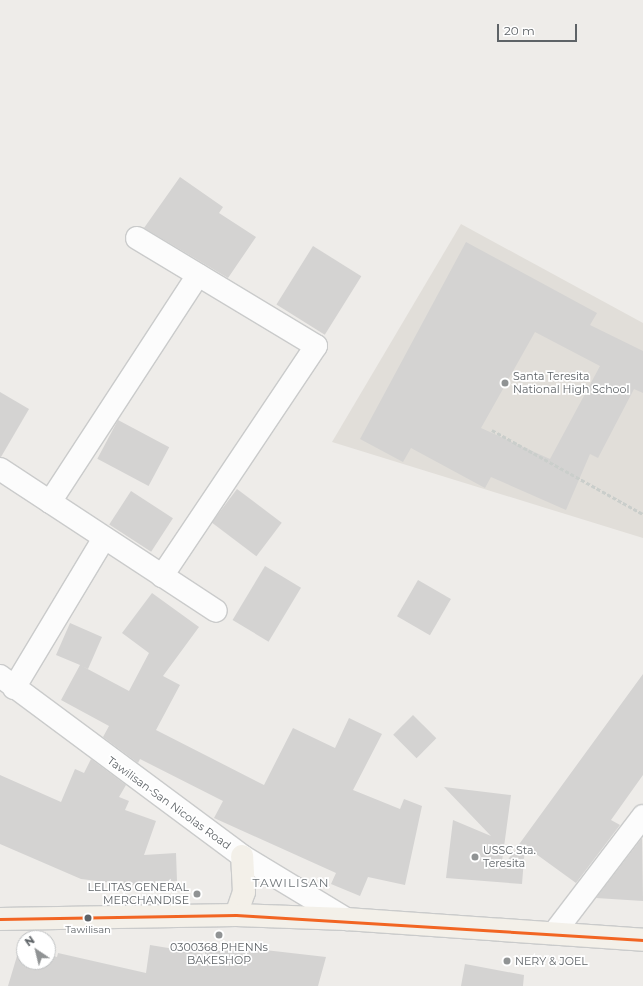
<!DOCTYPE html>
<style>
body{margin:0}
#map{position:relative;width:643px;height:986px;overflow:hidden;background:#eeece9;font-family:Montserrat,sans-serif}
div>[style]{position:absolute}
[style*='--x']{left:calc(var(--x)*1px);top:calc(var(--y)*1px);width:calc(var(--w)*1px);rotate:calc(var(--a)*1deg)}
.education>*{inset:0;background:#e1ded9}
.building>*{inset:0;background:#d4d3d2;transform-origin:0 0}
.path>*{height:2.5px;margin-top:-1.25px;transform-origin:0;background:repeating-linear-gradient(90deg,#cacecb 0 4px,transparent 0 6px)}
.roads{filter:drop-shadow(1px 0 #cacbcb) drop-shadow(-1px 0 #cacbcb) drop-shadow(0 1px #cacbcb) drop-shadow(0 -1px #cacbcb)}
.minor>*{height:22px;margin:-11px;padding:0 11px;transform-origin:11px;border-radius:11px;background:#fcfcfc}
.tertiary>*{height:22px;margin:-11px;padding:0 11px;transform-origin:11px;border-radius:11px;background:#fcfcfc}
.secondary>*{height:22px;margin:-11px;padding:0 11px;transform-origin:11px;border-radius:11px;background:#fcfcfc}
.primary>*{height:22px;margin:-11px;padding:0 11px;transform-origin:11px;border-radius:11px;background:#f3f0e9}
.bus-1>*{height:3px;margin:-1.5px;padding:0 1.5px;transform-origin:1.5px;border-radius:1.5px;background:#f26522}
.dots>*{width:11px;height:11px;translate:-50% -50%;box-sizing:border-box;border:2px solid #fff;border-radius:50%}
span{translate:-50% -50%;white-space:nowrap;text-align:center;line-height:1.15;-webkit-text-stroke:3.5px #fff;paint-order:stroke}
.bus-label{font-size:10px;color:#5e6367}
.poi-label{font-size:11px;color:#5e6367}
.left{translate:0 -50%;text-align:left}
.right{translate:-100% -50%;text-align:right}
.street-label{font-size:11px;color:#5e6367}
.neighbourhood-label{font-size:12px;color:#6f7579;letter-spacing:1px}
.north{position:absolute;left:16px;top:930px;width:40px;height:40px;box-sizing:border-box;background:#fff;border:1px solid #bfc1c2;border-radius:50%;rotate:325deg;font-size:11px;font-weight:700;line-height:16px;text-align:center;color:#5e6367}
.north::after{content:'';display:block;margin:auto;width:14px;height:18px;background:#909394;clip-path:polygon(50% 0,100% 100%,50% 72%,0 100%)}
.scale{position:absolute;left:497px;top:24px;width:80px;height:18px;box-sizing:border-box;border:2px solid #5e6367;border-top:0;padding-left:5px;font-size:12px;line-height:14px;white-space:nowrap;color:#5e6367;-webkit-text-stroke:3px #fff;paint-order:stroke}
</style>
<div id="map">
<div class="education">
<i style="clip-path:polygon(461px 224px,643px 323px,643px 538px,332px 442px)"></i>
</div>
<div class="building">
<i style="clip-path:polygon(180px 177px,223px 207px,219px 213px,256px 237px,228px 278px,144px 228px)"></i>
<i style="clip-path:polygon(evenodd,466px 242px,597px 313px,590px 325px,643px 351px,643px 393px,634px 389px,598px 458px,590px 454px,566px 510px,491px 477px,485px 488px,411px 448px,403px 462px,360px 439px,466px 242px,535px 332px,600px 366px,550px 459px,481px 428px,535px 332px)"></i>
<i style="left:313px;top:246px;width:57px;height:69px;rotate:32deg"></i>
<i style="clip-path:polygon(0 392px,29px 409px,1px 457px,0 457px)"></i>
<i style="left:118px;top:420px;width:58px;height:44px;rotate:28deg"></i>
<i style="left:237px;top:489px;width:56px;height:42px;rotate:37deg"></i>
<i style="left:131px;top:491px;width:50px;height:40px;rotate:33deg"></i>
<i style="left:265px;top:566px;width:42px;height:63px;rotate:31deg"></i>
<i style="left:418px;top:580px;width:38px;height:42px;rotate:30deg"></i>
<i style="clip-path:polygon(152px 593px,199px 627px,163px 676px,180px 685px,156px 730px,264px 785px,293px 728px,335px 748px,349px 718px,382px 734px,353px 790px,400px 809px,404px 799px,422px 806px,405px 885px,368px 877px,360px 896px,331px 884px,336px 873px,214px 818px,223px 801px,140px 759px,138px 763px,103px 737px,109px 726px,61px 700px,80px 665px,56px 655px,70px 623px,102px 637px,88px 669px,82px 666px,129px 691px,149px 653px,122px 633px)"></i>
<i style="clip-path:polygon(643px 674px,643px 775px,611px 820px,620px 825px,576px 883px,525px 846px,522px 884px,446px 878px,453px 820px,491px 836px,444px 787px,511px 795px,501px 869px)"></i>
<i style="left:413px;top:715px;width:33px;height:28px;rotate:45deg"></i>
<i style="clip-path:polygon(91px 759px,126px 785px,119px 797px,129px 801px,125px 810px,156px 821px,144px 855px,176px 853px,177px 881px,130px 885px,81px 879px,0 844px,0 775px,61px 802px,75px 769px,84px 773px)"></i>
<i style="clip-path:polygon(642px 838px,643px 901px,596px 898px)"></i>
<i style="clip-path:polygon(150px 945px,205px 954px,205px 950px,247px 951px,247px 948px,326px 957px,318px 986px,8px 986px,20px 946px,24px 947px,24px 962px,48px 962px,48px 954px,57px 957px,58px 953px,146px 973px)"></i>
<i style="clip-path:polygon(465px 964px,524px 975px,523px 986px,461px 986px)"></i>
</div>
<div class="path">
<i style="--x:492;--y:430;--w:173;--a:29.1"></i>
</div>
<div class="roads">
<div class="minor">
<i style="--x:137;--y:238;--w:209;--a:31.1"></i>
<i style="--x:316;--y:346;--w:277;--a:123.8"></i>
<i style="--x:0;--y:469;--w:258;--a:33.3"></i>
<i style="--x:50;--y:502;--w:271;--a:-56.9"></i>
<i style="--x:14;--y:688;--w:175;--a:-59"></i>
</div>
<div class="tertiary">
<i style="--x:554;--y:933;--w:147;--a:-52.7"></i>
</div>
<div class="secondary">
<i style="--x:0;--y:676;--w:302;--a:36.6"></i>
<i style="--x:242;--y:856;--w:122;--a:31.2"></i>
</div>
<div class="primary">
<i style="--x:236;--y:915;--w:24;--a:-71"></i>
<i style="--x:244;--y:892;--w:36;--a:-93"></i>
<i style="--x:0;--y:919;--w:236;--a:-1"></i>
<i style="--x:236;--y:915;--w:110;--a:2.1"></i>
<i style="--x:346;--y:919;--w:298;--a:4"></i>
</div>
</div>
<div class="bus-1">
<i style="--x:0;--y:919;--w:236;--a:-1"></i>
<i style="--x:236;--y:915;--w:408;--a:3.5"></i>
</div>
<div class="dots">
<i style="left:505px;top:383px;background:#909394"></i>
<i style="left:475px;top:857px;background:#909394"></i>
<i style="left:197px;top:894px;background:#909394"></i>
<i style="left:88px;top:918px;background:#5e6367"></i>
<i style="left:219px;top:935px;background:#909394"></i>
<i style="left:507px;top:961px;background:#909394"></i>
</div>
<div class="bus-label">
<span style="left:88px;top:930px">Tawilisan</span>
</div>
<div class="poi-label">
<span class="left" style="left:513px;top:383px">Santa Teresita<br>National High School</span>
<span class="left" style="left:483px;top:857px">USSC Sta.<br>Teresita</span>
<span class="right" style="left:189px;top:894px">LELITAS GENERAL<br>MERCHANDISE</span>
<span style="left:219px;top:954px">0300368 PHENNs<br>BAKESHOP</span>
<span class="left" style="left:515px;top:961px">NERY &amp; JOEL</span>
</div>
<div class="street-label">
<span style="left:169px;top:803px;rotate:36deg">Tawilisan-San Nicolas Road</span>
</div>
<div class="neighbourhood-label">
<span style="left:291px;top:883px">TAWILISAN</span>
</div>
<div class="north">N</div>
<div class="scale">20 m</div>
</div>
